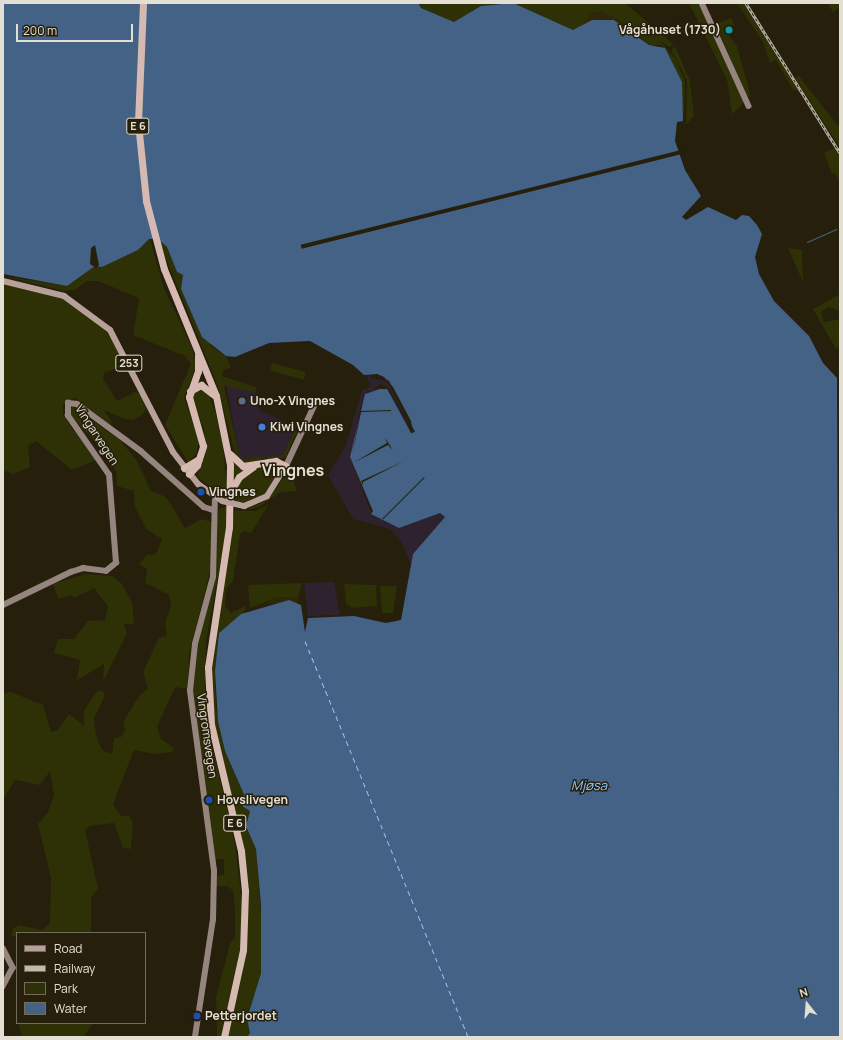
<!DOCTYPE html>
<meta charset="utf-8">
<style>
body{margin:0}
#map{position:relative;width:843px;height:1040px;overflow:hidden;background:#261f0c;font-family:Manrope,sans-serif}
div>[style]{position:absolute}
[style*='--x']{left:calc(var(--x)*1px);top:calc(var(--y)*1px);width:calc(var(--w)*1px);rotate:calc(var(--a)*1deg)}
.commercial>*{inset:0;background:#2f222f}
.green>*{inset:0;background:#2d3105;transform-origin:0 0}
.sand>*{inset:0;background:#2f2705}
.water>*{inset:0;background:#436285}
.pier>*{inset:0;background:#261f0c;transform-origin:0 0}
.stream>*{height:1px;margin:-0.5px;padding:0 0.5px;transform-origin:0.5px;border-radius:0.5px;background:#436285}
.ferry>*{height:1px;margin-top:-0.5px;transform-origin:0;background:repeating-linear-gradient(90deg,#90c3fd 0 5px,transparent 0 9px)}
.secondary>*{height:5.5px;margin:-2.75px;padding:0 2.75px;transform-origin:2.75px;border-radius:2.75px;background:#96847f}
.primary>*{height:6px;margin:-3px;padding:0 3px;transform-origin:3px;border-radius:3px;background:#b7a099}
.highway>*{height:7px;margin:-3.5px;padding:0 3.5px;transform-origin:3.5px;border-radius:3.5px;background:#d6bab1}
.rail>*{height:2.5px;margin-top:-1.25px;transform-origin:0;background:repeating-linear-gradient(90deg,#261f0c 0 3px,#bfbaac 0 6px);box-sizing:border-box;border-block:1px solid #bfbaac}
.primary-bridge>*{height:6px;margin:-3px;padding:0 3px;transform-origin:3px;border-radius:3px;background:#b7a099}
.dots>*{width:11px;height:11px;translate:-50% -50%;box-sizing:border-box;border:2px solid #261f0c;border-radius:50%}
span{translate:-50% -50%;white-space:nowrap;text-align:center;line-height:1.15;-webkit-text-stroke:3px #261f0c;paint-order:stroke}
.shield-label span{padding:1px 3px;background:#261f0c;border:1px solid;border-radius:3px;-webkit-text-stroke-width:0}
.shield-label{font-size:11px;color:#e4dfd3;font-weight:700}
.poi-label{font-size:12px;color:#e4dfd3;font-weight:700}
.right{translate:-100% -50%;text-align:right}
.left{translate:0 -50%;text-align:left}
.street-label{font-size:12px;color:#e4dfd3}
.water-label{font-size:13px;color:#90c3fd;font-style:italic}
.district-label{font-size:16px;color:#e4dfd3;font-weight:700}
.frame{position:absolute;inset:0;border:4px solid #e4dfd3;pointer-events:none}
.legend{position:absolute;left:16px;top:932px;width:130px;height:92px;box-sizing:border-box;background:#261f0c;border:1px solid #726c5c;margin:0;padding:5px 7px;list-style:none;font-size:12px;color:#e4dfd3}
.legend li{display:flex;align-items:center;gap:8px;height:20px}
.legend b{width:20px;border:1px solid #726c5c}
.north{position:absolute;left:787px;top:984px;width:40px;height:40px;-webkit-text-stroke:3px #261f0c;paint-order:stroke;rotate:343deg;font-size:11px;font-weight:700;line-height:16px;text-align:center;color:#e4dfd3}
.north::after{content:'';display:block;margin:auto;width:14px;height:18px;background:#e4dfd3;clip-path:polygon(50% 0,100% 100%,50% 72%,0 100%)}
.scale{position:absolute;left:16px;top:24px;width:117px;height:18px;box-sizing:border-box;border:2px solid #e4dfd3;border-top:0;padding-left:5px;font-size:12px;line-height:14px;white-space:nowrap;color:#e4dfd3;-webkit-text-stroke:3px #261f0c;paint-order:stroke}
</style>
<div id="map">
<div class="commercial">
<i style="clip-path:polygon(377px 374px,384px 377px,405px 408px,414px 433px,368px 390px,350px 457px,371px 513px,399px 528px,440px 513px,445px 517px,413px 554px,411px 565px,402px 543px,390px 529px,353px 519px,328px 475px,346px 445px,362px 390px,370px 387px,367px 376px)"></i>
<i style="clip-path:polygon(226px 384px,255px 389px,259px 410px,296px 427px,283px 456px,240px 460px)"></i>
<i style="clip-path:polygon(334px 582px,340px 615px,308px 616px,304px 583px)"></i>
</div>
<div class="green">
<i style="clip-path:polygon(418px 3px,496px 3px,454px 22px,421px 8px)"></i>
<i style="clip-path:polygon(513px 3px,625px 3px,673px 44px,669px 47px,660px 41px,675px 58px,685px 81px,684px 116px,681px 111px,682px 82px,662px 45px,649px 45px,626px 25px,601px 12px,591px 14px,580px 29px,573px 30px)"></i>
<i style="clip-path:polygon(689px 3px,697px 3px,702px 9px,743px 98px,743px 104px,732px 114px,727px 80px)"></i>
<i style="clip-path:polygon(737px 3px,743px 3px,799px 91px,793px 90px,776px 60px,770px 63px,763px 42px)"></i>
<i style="clip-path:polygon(827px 3px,840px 3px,840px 7px,833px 12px)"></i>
<i style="clip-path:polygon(732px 18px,734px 27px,723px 28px,737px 46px,751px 97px,746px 95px,716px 24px)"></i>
<i style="clip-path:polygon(675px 46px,690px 81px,694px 115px,686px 125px,687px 80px,671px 50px)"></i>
<i style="clip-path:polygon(798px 75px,840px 128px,840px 148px,796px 79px)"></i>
<i style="clip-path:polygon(834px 148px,840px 157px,840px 183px,835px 173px,832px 174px,824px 153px)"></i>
<i style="clip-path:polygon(150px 239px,164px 288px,193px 350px,196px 366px,184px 398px,199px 440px,196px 455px,188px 462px,165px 425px,191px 364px,185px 356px,133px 335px,139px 298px,98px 281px,87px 281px,75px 290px,64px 291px,3px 276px,67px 286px,95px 266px,102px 267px,138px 250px)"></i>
<i style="clip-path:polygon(158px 239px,167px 247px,177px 272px,183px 275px,181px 289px,192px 314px,212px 347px,226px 356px,231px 367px,223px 371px,222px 376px,256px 387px,256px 392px,224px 386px,240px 459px,283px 455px,294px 431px,297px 432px,285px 458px,265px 458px,245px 464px,236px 457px,217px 384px)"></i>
<i style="clip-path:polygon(788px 248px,802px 250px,803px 282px)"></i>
<i style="clip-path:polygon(3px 284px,67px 300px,104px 328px,127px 366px,105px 372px,103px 379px,117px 401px,135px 392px,140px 394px,147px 408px,142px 415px,133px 420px,124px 419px,104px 410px,112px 422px,108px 426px,75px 398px,63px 405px,63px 415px,73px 430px,99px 459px,72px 470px,36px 441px,28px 446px,30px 467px,13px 474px,3px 470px)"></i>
<i style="clip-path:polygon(840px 294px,840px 311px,828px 307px,821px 312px,824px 322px,840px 319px,840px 346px,836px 349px,813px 309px)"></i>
<i style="left:272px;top:363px;width:35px;height:8px;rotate:15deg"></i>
<i style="clip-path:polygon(198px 387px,209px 394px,216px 414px,223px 446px,228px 500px,197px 477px,206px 445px,204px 429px,192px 398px)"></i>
<i style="clip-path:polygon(72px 406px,121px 441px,137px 461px,151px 491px,166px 497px,185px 528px,202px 519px,211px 522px,211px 568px,189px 654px,188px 689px,175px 687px,157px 727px,161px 739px,174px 748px,172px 752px,154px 754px,134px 750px,113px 804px,121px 816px,129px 816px,133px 822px,131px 849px,123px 848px,114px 823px,89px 826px,85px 830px,98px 888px,91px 898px,91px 933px,17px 933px,17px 937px,12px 936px,12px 930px,18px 925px,42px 930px,50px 923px,51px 878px,38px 824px,48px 812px,54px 795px,50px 771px,40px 785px,15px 780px,3px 800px,3px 693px,11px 692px,43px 705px,51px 732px,58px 730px,69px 714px,84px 726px,84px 711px,96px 692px,102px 690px,105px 695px,94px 719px,96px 735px,102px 750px,112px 754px,114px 738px,121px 737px,125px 730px,123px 722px,139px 696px,148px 689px,143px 672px,159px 638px,167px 636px,165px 623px,171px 605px,169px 595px,145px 583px,147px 569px,139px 564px,147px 555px,156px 554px,162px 539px,146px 529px,135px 507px,134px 491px,117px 486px,116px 471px,108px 456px,70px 415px)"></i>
<i style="clip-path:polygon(233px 462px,246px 468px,234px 480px)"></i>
<i style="clip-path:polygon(268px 465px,278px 474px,265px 494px,248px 503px,235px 502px,239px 480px,254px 468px)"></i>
<i style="clip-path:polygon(287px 474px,293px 478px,297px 491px,280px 492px,261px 506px,252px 509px,246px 509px,266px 501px)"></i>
<i style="clip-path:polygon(269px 504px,251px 533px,243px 531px,240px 535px,233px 581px,226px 589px,225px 606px,231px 613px,245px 606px,245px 611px,219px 633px,215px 671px,216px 706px,225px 751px,246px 799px,242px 806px,250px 810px,246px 823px,256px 849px,261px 914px,261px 973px,247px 1019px,250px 1033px,247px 1037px,228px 1037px,243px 972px,248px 894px,212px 709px,212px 657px,235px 510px,255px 511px)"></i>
<i style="clip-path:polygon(225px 507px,228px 508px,223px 549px,206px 641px,205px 687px,212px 745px,235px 844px,242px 903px,240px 948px,221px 1037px,217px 1037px,216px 998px,230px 943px,235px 938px,235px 908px,233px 891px,228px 886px,216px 886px,216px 876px,224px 875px,224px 859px,215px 859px,192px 689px,201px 628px,214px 583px,216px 523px,219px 509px)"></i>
<i style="clip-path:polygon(86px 574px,112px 576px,122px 584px,132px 602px,134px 624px,124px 624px,127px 633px,103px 682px,104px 664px,77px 680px,80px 660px,54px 653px,58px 639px,74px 639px,88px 621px,105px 620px,108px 606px,94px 588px,74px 598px,71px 595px,58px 599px,53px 584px)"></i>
<i style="clip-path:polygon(302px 583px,298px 598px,279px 597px,250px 608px,248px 585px)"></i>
<i style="clip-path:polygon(344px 584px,376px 585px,377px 606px,352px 608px,346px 604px)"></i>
<i style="clip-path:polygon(380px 586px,397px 586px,393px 613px,382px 613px)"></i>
<i style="clip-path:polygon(18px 1023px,93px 1023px,84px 1037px,22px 1037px)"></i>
</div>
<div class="sand">
<i style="clip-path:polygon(601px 12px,614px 17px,628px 27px,608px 19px,584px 23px,591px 14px)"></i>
<i style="clip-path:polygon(279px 597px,298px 598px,299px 603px,268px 604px,252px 610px)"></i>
</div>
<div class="water">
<i style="clip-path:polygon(3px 3px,418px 3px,421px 8px,454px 22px,481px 6px,513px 3px,573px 30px,592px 20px,614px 20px,649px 45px,665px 48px,682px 82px,683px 121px,677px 122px,675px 141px,685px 170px,701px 196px,682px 217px,686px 220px,708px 207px,736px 220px,742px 215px,749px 216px,757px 225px,762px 234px,755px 257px,759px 274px,774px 301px,809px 336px,823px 363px,837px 378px,840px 1037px,247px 1037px,250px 1033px,247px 1019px,261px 973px,261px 905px,256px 849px,246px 826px,250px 811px,242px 806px,246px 799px,225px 751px,218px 721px,215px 671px,219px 633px,241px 614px,289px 600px,301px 605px,305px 632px,308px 618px,354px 616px,386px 623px,401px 620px,413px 554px,445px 517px,440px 513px,399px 528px,371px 514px,373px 511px,350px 457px,365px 394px,386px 387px,411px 433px,415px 432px,389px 381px,377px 374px,364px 375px,353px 365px,310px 341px,269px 343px,235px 357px,226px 356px,202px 337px,181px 289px,183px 275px,177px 272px,167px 247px,158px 239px,149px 239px,138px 250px,102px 267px,95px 266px,67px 286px,3px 274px)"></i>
</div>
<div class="pier">
<i style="left:681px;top:150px;width:4px;height:392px;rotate:76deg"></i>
<i style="clip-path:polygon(95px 245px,99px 265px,96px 268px,90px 264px,91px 248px)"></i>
<i style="clip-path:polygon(377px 374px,384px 377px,393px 387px,411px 421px,413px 434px,388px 389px,373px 389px,380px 384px,389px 388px,411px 427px,388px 382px,370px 377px)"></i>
<i style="clip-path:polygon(362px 400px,361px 411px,391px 410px,391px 411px,361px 412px,352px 456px)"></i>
<i style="clip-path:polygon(385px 438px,393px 450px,388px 445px,353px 463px,387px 443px)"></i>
<i style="clip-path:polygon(404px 461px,363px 482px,363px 485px,361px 481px)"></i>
<i style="left:424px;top:477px;width:1px;height:59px;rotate:45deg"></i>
</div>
<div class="stream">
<i style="--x:807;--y:242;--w:32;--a:-24"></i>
</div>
<div class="ferry">
<i style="--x:305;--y:641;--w:428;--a:67.6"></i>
</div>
<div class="secondary">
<i style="--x:702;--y:3;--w:113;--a:65.5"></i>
<i style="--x:286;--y:466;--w:68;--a:-64.9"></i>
<i style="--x:3;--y:605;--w:76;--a:-25.9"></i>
<i style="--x:71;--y:572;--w:13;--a:-18"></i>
<i style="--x:83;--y:568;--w:23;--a:7"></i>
<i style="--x:106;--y:571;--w:13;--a:-39"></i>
<i style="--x:116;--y:563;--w:88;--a:-94.5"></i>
<i style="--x:109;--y:475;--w:72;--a:-124.8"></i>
<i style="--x:68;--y:416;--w:13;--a:-90"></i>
<i style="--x:68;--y:403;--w:9;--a:6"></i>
<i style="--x:77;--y:404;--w:79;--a:36.3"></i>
<i style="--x:141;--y:451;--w:84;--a:41.6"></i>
<i style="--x:204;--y:507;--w:9;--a:18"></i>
<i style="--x:3;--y:948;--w:22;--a:63"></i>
<i style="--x:13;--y:968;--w:21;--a:118"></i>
<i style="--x:195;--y:1037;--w:118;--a:-81.3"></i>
<i style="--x:213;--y:920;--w:49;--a:-88.8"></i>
<i style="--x:214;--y:871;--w:182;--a:-97.6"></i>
<i style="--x:190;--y:691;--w:47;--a:-83.9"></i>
<i style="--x:195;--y:644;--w:69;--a:-75"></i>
<i style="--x:213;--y:577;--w:80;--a:-88.6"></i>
</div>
<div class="primary">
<i style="--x:3;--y:281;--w:63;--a:13.8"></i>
<i style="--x:64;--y:296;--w:57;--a:36.5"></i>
<i style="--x:110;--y:330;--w:137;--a:62.7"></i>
<i style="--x:173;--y:452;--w:41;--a:52"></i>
<i style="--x:198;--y:484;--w:29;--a:35"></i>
<i style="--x:244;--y:506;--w:25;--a:-23"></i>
<i style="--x:267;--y:496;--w:36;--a:-58"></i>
</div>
<div class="highway">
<i style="--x:143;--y:3;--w:120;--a:92.4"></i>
<i style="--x:138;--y:123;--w:78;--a:84.1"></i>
<i style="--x:146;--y:201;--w:70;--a:75.2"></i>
<i style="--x:164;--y:269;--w:137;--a:67.7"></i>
<i style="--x:216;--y:396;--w:70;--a:78.5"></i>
<i style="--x:230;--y:465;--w:62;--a:90.9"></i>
<i style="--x:229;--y:527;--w:142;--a:98.5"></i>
<i style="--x:208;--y:667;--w:57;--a:87"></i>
<i style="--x:211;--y:724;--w:130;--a:76.7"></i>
<i style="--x:241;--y:851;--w:40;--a:84.3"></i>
<i style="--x:245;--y:891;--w:59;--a:91.9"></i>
<i style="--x:243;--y:950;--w:89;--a:102.3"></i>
<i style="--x:190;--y:391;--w:13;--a:-29"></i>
<i style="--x:201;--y:385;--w:16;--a:38"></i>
<i style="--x:230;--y:454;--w:18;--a:43"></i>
<i style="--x:243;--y:466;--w:33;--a:-9"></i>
<i style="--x:276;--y:461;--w:11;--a:27"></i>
<i style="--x:269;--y:462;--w:17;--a:28"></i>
<i style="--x:184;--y:468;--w:17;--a:-31"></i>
<i style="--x:189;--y:474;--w:12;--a:-48"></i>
<i style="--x:197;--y:465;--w:20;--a:-72"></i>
<i style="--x:203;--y:446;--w:51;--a:-105.9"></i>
<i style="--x:189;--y:397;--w:28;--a:-71"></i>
<i style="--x:198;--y:371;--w:16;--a:-90"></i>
<i style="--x:232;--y:489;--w:14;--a:-60"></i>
<i style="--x:239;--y:477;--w:17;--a:-36"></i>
</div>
<div class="rail">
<i style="--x:746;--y:3;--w:177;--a:57.9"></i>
</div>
<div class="primary-bridge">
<i style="--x:222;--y:501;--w:23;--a:13"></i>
</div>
<div class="dots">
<i style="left:729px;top:30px;background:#0f9aa8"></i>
<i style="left:242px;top:401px;background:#5c6f8a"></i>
<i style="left:262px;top:427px;background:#3f7fe0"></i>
<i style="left:201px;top:492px;background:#1a4fb4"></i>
<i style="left:209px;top:800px;background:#1a4fb4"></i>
<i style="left:197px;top:1016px;background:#1a4fb4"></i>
</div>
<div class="shield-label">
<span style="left:138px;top:126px">E 6</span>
<span style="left:129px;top:363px">253</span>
<span style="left:235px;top:823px">E 6</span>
</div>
<div class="poi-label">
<span class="right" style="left:721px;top:30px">Vågåhuset (1730)</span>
<span class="left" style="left:250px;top:401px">Uno-X Vingnes</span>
<span class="left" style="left:270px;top:427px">Kiwi Vingnes</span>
<span class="left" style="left:209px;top:492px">Vingnes</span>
<span class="left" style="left:217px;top:800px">Hovslivegen</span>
<span class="left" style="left:205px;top:1016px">Petterjordet</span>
</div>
<div class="street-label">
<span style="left:97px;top:435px;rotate:57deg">Vingarvegen</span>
<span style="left:207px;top:736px;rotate:82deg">Vingromsvegen</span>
</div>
<div class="water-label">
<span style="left:589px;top:785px">Mjøsa</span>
</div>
<div class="district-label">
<span style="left:293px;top:470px">Vingnes</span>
</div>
<div class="frame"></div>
<ul class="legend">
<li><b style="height:5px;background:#b7a099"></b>Road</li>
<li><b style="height:5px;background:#bfbaac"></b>Railway</li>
<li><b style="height:11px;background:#2d3105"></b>Park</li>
<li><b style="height:11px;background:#436285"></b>Water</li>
</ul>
<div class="north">N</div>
<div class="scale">200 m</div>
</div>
